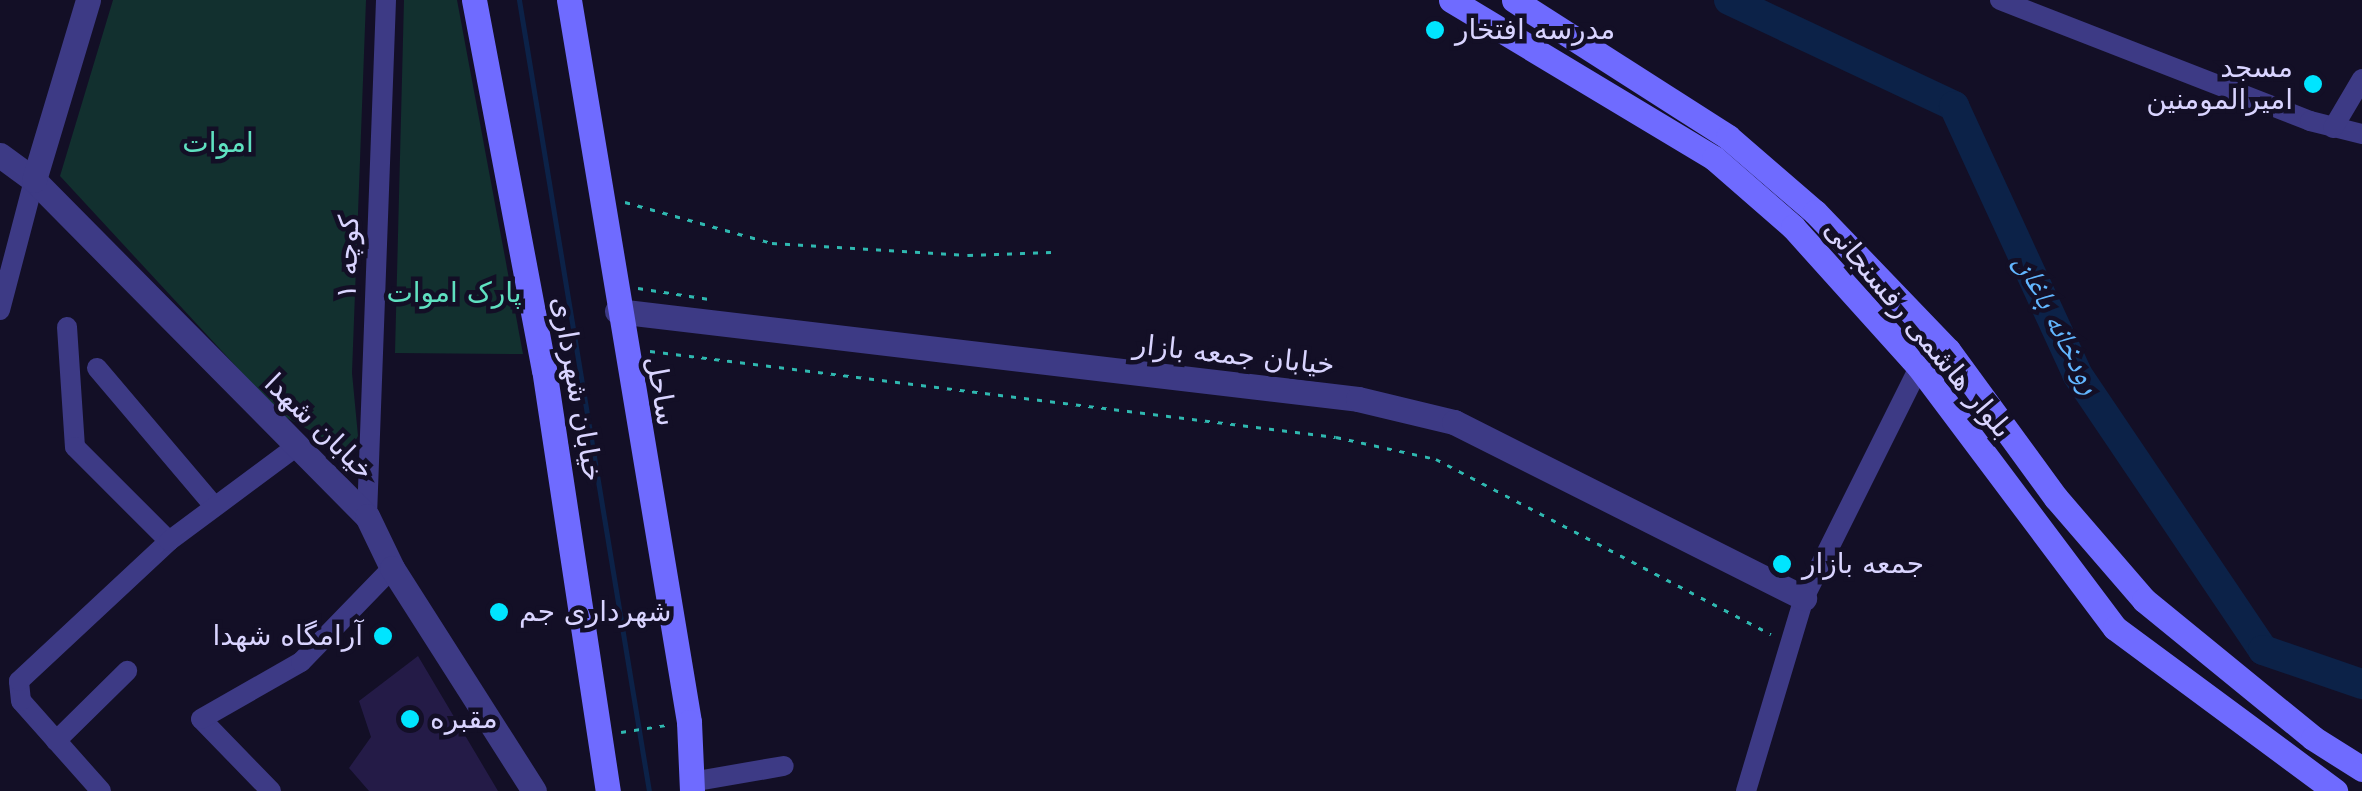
<!DOCTYPE html>
<meta charset="utf-8">
<style>
body{margin:0}
#map{position:relative;width:2362px;height:791px;overflow:hidden;background:#130f26;font-family:"DejaVu Sans","Noto Naskh Arabic",sans-serif}
div>[style]{position:absolute}
[style*='--x']{left:calc(var(--x)*1px);top:calc(var(--y)*1px);width:calc(var(--w)*1px);rotate:calc(var(--a)*1deg)}
.green>*{inset:0;background:#12302f}
.stream>*{height:5px;margin:-2.5px;padding:0 2.5px;transform-origin:2.5px;border-radius:2.5px;background:#0c2248}
.river>*{height:30px;margin:-15px;padding:0 15px;transform-origin:15px;border-radius:15px;background:#0c2248}
.building>*{inset:0;background:#241b47}
.path>*{height:2.5px;margin-top:-1.25px;transform-origin:0;background:repeating-linear-gradient(90deg,#2fb8b0 0 5px,transparent 0 13px)}
.minor>*{height:20px;margin:-10px;padding:0 10px;transform-origin:10px;border-radius:10px;background:#3d3a85}
.tertiary>*{height:25px;margin:-12.5px;padding:0 12.5px;transform-origin:12.5px;border-radius:12.5px;background:#3d3a85}
.secondary>*{height:25px;margin:-12.5px;padding:0 12.5px;transform-origin:12.5px;border-radius:12.5px;background:#6f6bff}
.dots>*{width:28px;height:28px;translate:-50% -50%;box-sizing:border-box;border:5px solid #130f26;border-radius:50%}
span{translate:-50% -50%;white-space:nowrap;text-align:center;line-height:1.15;-webkit-text-stroke:9px #130f26;paint-order:stroke}
.poi-label{font-size:28px;color:#d9d4ff}
.left{translate:0 -50%;text-align:left}
.right{translate:-100% -50%;text-align:right}
.park-label{font-size:28px;color:#5fe0c0}
.street-label{font-size:28px;color:#d9d4ff}
.water-label{font-size:30px;color:#62b6ff;font-style:italic}
</style>
<div id="map">
<div class="green">
<i style="clip-path:polygon(113px 0,366px 0,352px 373px,358px 436px,349px 452px,280px 414px,60px 176px)"></i>
<i style="clip-path:polygon(404px 0,457px 0,523px 354px,395px 353px)"></i>
</div>
<div class="stream">
<i style="--x:519;--y:0;--w:802;--a:80.67"></i>
</div>
<div class="river">
<i style="--x:1729;--y:0;--w:249;--a:25.2"></i>
<i style="--x:1954;--y:106;--w:295;--a:65.3"></i>
<i style="--x:2077;--y:374;--w:333;--a:56"></i>
<i style="--x:2263;--y:650;--w:105;--a:19"></i>
</div>
<div class="building">
<i style="clip-path:polygon(418px 656px,498px 791px,369px 791px,349px 768px,371px 737px,359px 701px)"></i>
</div>
<div class="path">
<i style="--x:625;--y:202;--w:153;--a:15.6"></i>
<i style="--x:772;--y:243;--w:196;--a:3.5"></i>
<i style="--x:968;--y:255;--w:83;--a:-2.1"></i>
<i style="--x:638;--y:288;--w:72;--a:8.8"></i>
<i style="--x:650;--y:351;--w:691;--a:7.15"></i>
<i style="--x:1336;--y:437;--w:102;--a:12.4"></i>
<i style="--x:1436;--y:459;--w:378;--a:27.6"></i>
<i style="--x:621;--y:732;--w:47;--a:-8.7"></i>
</div>
<div class="minor">
<i style="--x:2000;--y:0;--w:333;--a:21.3"></i>
<i style="--x:2310;--y:121;--w:54;--a:14"></i>
<i style="--x:2333;--y:128;--w:57;--a:-59.4"></i>
<i style="--x:0;--y:310;--w:134;--a:-75.3"></i>
<i style="--x:67;--y:327;--w:120;--a:86.2"></i>
<i style="--x:75;--y:447;--w:133;--a:45"></i>
<i style="--x:97;--y:368;--w:181;--a:49.7"></i>
<i style="--x:367;--y:516;--w:516;--a:-87.89"></i>
<i style="--x:56;--y:741;--w:100;--a:-44.6"></i>
<i style="--x:691;--y:782;--w:94;--a:-9.8"></i>
<i style="--x:101;--y:791;--w:120;--a:-131.6"></i>
<i style="--x:21;--y:701;--w:20;--a:-96"></i>
<i style="--x:19;--y:681;--w:205;--a:-43"></i>
<i style="--x:169;--y:541;--w:156;--a:-36.6"></i>
<i style="--x:271;--y:791;--w:100;--a:-134.2"></i>
<i style="--x:201;--y:719;--w:115;--a:-29.7"></i>
<i style="--x:301;--y:662;--w:131;--a:-45.9"></i>
<i style="--x:1746;--y:791;--w:202;--a:-73.3"></i>
<i style="--x:1804;--y:598;--w:258;--a:-63.5"></i>
</div>
<div class="tertiary">
<i style="--x:0;--y:155;--w:42;--a:36.3"></i>
<i style="--x:34;--y:180;--w:473;--a:45.3"></i>
<i style="--x:367;--y:516;--w:58;--a:64.3"></i>
<i style="--x:392;--y:568;--w:264;--a:57.5"></i>
<i style="--x:34;--y:180;--w:188;--a:-73.3"></i>
<i style="--x:617;--y:311;--w:746;--a:6.77"></i>
<i style="--x:1358;--y:399;--w:99;--a:13.5"></i>
<i style="--x:1454;--y:422;--w:392;--a:26.7"></i>
</div>
<div class="secondary">
<i style="--x:474;--y:0;--w:376;--a:79.3"></i>
<i style="--x:544;--y:369;--w:427;--a:81.4"></i>
<i style="--x:569;--y:0;--w:732;--a:80.56"></i>
<i style="--x:689;--y:722;--w:69;--a:87.5"></i>
<i style="--x:1451;--y:0;--w:307;--a:31"></i>
<i style="--x:1714;--y:158;--w:105;--a:41.1"></i>
<i style="--x:1793;--y:227;--w:188;--a:48"></i>
<i style="--x:1919;--y:367;--w:326;--a:53.1"></i>
<i style="--x:2115;--y:628;--w:274;--a:36.5"></i>
<i style="--x:1514;--y:0;--w:254;--a:32.6"></i>
<i style="--x:1728;--y:137;--w:115;--a:40.8"></i>
<i style="--x:1815;--y:212;--w:192;--a:46.1"></i>
<i style="--x:1948;--y:350;--w:183;--a:53.9"></i>
<i style="--x:2056;--y:498;--w:135;--a:49.2"></i>
<i style="--x:2144;--y:600;--w:218;--a:39.2"></i>
<i style="--x:2313;--y:738;--w:58;--a:32.3"></i>
</div>
<div class="dots">
<i style="left:1435px;top:30px;background:#00e5ff"></i>
<i style="left:2313px;top:84px;background:#00e5ff"></i>
<i style="left:1782px;top:564px;background:#00e5ff"></i>
<i style="left:499px;top:612px;background:#00e5ff"></i>
<i style="left:383px;top:636px;background:#00e5ff"></i>
<i style="left:410px;top:719px;background:#00e5ff"></i>
</div>
<div class="poi-label">
<span class="left" style="left:1455px;top:30px">مدرسه افتخار</span>
<span class="right" style="left:2293px;top:84px">مسجد<br>امیرالمومنین</span>
<span class="left" style="left:1802px;top:564px">جمعه بازار</span>
<span class="left" style="left:519px;top:612px">شهرداری جم</span>
<span class="right" style="left:363px;top:636px">آرامگاه شهدا</span>
<span class="left" style="left:430px;top:719px">مقبره</span>
</div>
<div class="park-label">
<span style="left:218px;top:143px">اموات</span>
<span style="left:454px;top:293px">پارک اموات</span>
</div>
<div class="street-label">
<span style="left:348px;top:257px;rotate:-88deg">کوچه ۱</span>
<span style="left:1918px;top:329px;rotate:50deg">بلوار هاشمی رفسنجانی</span>
<span style="left:1234px;top:355px;rotate:6deg">خیابان جمعه بازار</span>
<span style="left:577px;top:389px;rotate:80deg">خیابان شهرداری</span>
<span style="left:661px;top:391px;rotate:80deg">ساحل</span>
<span style="left:319px;top:427px;rotate:44deg">خیابان شهدا</span>
</div>
<div class="water-label">
<span style="left:2058px;top:324px;rotate:63deg">رودخانه باغان</span>
</div>
</div>
